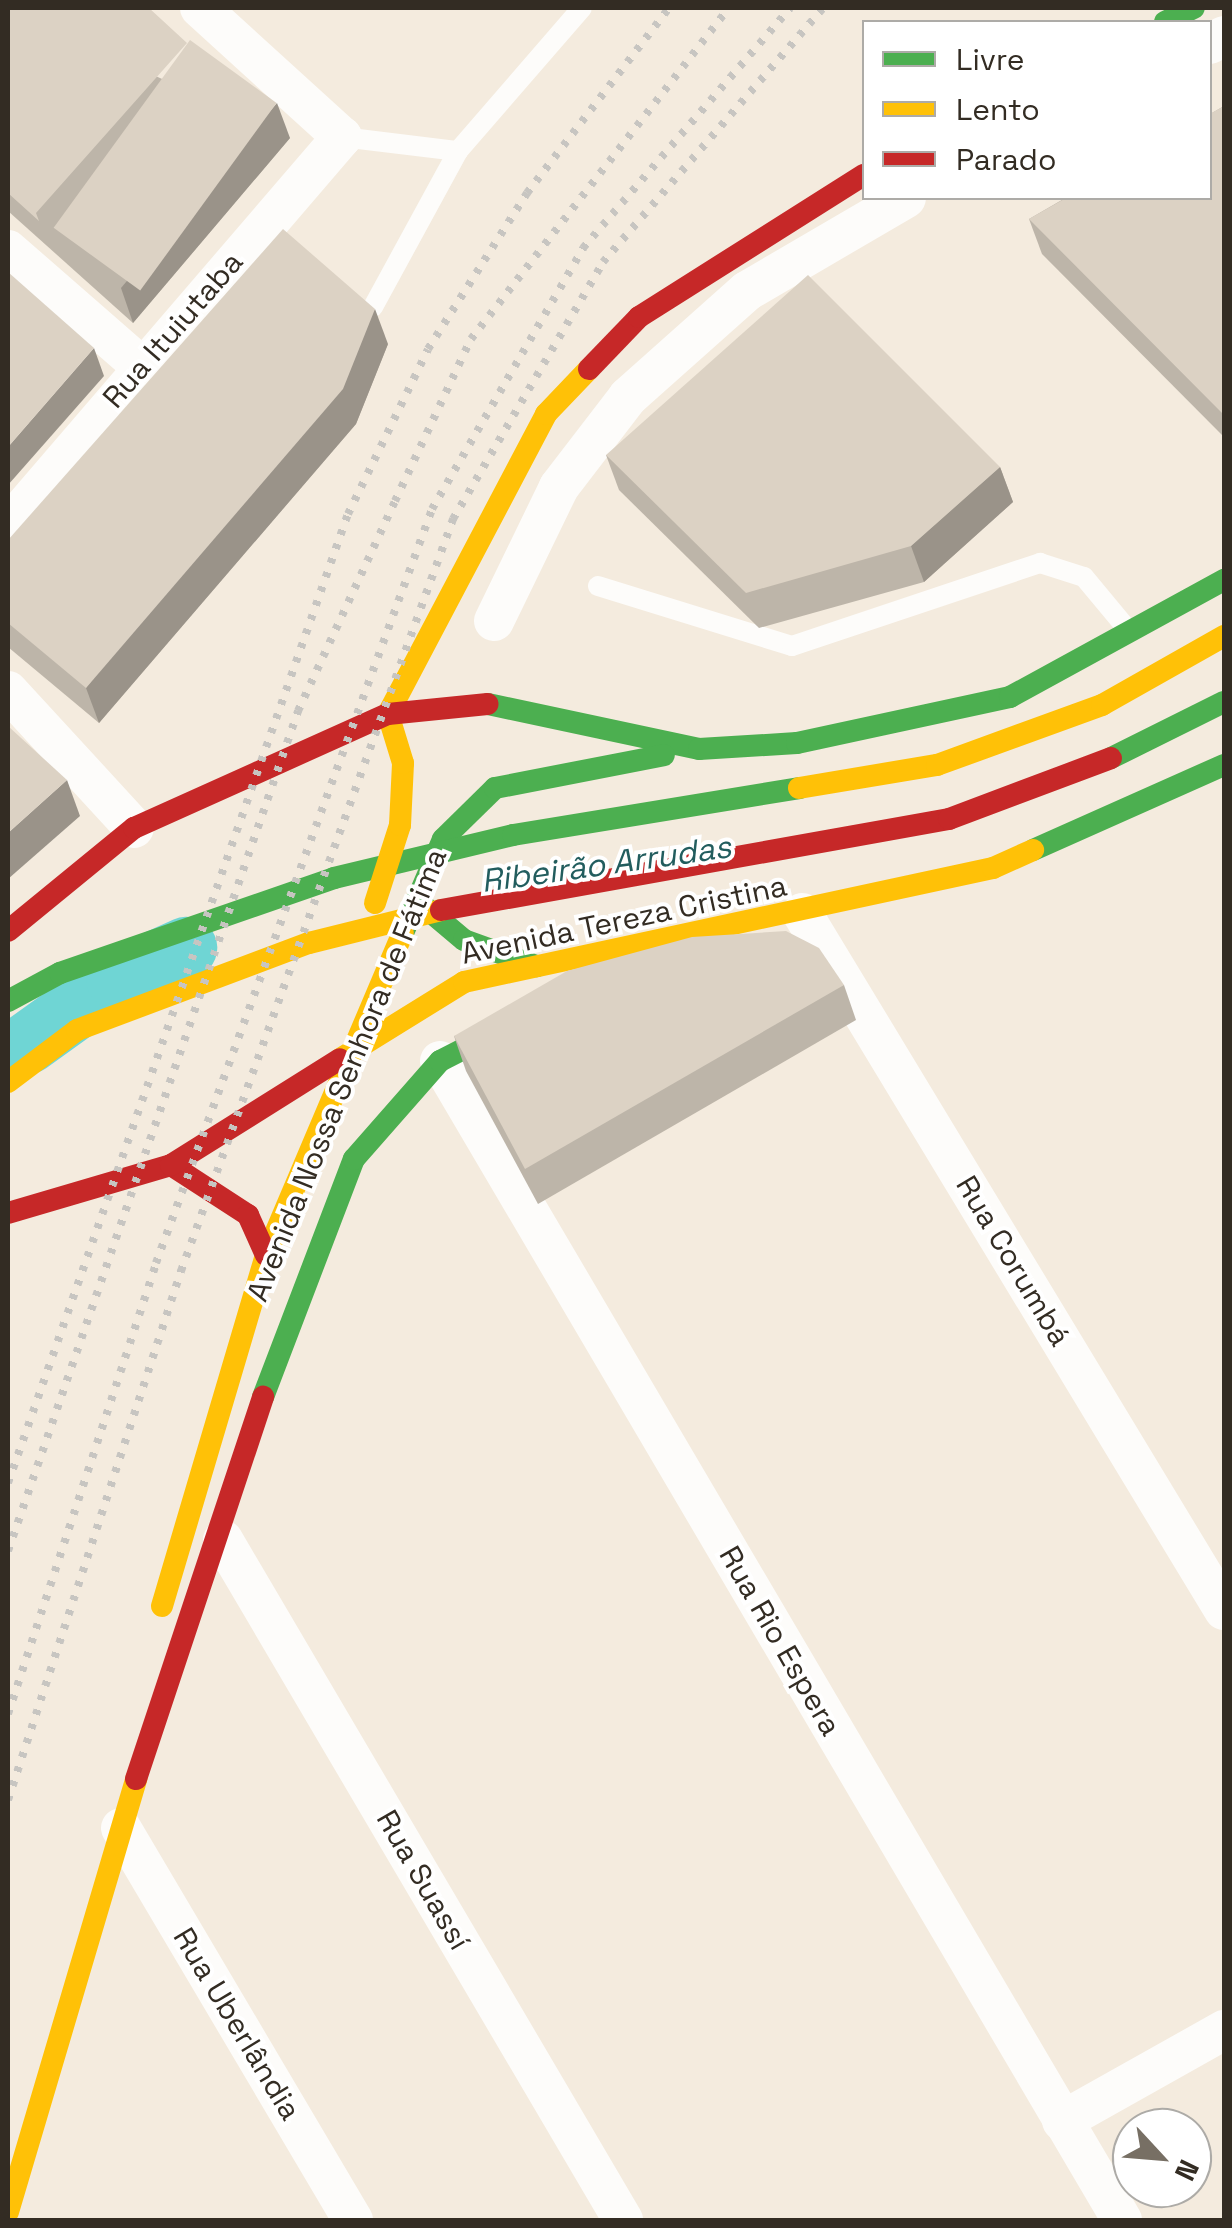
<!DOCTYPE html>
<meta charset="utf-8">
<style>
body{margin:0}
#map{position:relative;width:1232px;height:2228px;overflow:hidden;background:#f4ebde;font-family:"Space Grotesk",sans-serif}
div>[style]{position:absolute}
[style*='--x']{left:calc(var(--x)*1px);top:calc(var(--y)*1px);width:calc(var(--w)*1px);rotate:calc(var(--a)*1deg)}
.river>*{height:62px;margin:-31px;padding:0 31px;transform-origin:31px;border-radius:31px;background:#6fd5d4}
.lane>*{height:20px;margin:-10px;padding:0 10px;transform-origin:10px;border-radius:10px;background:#fdfcfa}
.street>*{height:40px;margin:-20px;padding:0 20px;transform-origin:20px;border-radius:20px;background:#fdfcfa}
.fast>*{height:22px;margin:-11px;padding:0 11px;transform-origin:11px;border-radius:11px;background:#4caf50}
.slow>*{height:22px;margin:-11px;padding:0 11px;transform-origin:11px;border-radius:11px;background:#ffc107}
.jam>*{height:22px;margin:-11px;padding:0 11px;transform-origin:11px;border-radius:11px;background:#c62828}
.rail>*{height:8px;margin-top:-4px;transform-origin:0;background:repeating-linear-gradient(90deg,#c7c5c1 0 5px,transparent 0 15px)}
.wall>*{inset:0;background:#bdb5a9}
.shaded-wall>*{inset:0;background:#9a9389}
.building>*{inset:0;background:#dcd2c4;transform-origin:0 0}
span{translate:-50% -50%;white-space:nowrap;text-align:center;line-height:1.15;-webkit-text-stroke:8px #fff;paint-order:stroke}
.street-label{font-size:30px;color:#332c23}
.water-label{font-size:32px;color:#225d5e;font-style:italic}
.frame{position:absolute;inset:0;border:10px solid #332c23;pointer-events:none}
.legend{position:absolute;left:862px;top:20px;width:350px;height:180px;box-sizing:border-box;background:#fff;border:2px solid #adaba7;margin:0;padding:12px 18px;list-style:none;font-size:30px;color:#332c23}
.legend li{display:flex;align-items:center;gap:20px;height:50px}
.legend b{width:50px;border:2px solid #adaba7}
.north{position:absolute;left:1112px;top:2108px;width:100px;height:100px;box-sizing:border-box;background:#fff;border:2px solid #adaba7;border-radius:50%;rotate:116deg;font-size:28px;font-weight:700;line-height:40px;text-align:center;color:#332c23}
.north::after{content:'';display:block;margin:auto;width:35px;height:45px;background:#776f64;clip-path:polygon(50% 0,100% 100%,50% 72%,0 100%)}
</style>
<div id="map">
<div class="river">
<i style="--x:28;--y:1043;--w:110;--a:-35.7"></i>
<i style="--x:117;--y:979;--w:76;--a:-24.2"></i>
</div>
<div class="lane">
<i style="--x:342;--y:137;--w:117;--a:6.9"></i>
<i style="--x:373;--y:307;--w:178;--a:-61.4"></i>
<i style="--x:458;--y:151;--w:189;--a:-49.1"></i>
<i style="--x:598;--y:586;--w:203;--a:17.2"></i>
<i style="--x:792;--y:646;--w:262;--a:-18.5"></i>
<i style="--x:1040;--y:563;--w:46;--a:17.7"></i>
<i style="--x:1084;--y:577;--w:70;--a:50.2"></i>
</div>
<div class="street">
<i style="--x:1210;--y:44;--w:16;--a:-30"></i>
<i style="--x:8;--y:250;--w:175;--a:41.1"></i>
<i style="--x:8;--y:526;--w:513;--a:-49.35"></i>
<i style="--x:342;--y:137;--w:192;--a:-137.7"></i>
<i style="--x:494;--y:621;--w:149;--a:-64.1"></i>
<i style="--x:559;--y:487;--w:113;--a:-52.5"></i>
<i style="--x:628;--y:397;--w:159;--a:-41.7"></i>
<i style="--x:747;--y:291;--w:184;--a:-30.3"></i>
<i style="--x:8;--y:691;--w:186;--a:47.4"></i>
<i style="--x:802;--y:913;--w:815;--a:58.81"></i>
<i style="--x:440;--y:1061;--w:1345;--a:59.53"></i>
<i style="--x:223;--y:1540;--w:789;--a:59.53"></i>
<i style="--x:121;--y:1828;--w:456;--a:59.4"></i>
<i style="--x:1062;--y:2121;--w:186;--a:-29.3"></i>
</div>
<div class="fast">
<i style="--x:1165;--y:22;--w:32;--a:-26"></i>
<i style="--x:488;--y:704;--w:216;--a:12"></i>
<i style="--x:699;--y:749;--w:98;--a:-3.5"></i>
<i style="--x:797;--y:743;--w:218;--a:-12.2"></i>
<i style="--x:1010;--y:697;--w:244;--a:-28.7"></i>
<i style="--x:1111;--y:758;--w:126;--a:-26.4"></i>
<i style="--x:1033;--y:850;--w:209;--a:-24"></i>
<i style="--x:420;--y:903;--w:57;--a:40.1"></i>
<i style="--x:464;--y:940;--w:77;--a:19.9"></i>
<i style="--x:403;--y:933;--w:102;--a:-66.9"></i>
<i style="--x:443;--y:839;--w:73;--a:-44.4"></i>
<i style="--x:495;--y:788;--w:172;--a:-11"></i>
<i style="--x:612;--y:974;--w:85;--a:-26.6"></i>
<i style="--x:8;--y:1001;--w:59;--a:-28.3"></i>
<i style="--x:60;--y:973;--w:290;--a:-19.1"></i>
<i style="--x:334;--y:878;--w:184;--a:-13.5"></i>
<i style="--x:513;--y:835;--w:290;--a:-9.3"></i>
<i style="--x:263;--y:1397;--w:255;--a:-69.1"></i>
<i style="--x:354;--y:1159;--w:130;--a:-48.7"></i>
<i style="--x:440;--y:1061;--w:97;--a:-27.1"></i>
</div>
<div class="slow">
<i style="--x:799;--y:788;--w:140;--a:-9.5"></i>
<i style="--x:937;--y:765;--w:176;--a:-20"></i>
<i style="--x:1102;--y:705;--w:140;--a:-29.5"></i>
<i style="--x:375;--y:903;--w:82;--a:-72.2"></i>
<i style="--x:400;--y:825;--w:62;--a:-87.2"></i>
<i style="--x:403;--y:763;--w:51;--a:-107"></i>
<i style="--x:388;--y:714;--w:339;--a:-62.2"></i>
<i style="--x:546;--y:414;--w:62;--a:-46.3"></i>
<i style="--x:340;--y:1059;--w:146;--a:-31.8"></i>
<i style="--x:464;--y:982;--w:541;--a:-12.16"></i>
<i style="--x:993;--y:868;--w:44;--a:-24.2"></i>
<i style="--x:8;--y:1082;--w:86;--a:-37"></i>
<i style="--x:77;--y:1030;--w:248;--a:-20.6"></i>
<i style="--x:309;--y:943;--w:136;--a:-14"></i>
<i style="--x:162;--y:1606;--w:366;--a:-73.5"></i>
<i style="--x:266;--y:1255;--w:350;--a:-67"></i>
<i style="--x:8;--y:2212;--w:452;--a:-73.5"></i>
</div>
<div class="jam">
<i style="--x:589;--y:369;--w:72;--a:-46.1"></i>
<i style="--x:639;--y:317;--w:266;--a:-32.3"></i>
<i style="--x:441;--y:910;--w:516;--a:-10.16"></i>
<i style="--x:949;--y:819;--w:173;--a:-20.6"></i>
<i style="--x:8;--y:931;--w:163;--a:-39.3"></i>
<i style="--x:134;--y:828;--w:278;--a:-24.2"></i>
<i style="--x:388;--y:714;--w:100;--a:-5.7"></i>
<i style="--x:171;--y:1165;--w:92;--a:33"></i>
<i style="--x:248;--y:1215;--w:44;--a:65.8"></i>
<i style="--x:8;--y:1213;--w:170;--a:-16.4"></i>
<i style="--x:171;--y:1165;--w:199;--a:-32.1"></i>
<i style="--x:136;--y:1779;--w:403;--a:-71.6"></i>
</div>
<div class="rail">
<i style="--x:8;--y:1483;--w:1027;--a:-70.67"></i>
<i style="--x:348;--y:514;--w:183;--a:-64.1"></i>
<i style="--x:428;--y:349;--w:185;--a:-57.6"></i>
<i style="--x:527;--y:193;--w:233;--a:-52.5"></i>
<i style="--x:8;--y:1551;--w:889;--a:-70.95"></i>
<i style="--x:298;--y:711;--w:231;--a:-65.2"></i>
<i style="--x:395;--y:501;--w:179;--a:-64.9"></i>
<i style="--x:471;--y:339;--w:420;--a:-52.1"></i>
<i style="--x:8;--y:1714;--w:475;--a:-71.8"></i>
<i style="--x:156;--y:1263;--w:803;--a:-69.89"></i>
<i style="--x:432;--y:509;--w:302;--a:-59.9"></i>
<i style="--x:583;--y:248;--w:317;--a:-49.2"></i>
<i style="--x:8;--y:1800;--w:557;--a:-71.89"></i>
<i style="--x:181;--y:1271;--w:800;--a:-70.11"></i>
<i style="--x:453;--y:519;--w:298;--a:-59.7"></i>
<i style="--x:603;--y:262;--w:336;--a:-49.1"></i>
</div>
<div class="wall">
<i style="clip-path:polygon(8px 8px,290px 138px,133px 323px,8px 211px)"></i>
<i style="clip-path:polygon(1224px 106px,1224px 437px,1042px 254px,1029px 219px)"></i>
<i style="clip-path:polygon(388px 344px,356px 424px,99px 723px,8px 647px,8px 540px)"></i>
<i style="clip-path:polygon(606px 455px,1000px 467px,1013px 502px,924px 582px,759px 628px,619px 490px)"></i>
<i style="clip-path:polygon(844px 985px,856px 1020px,538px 1204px,466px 1071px,454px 1036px)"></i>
</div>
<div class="shaded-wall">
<i style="clip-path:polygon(277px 103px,290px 138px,133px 323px,121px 288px)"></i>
<i style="clip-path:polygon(375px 309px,388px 344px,356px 424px,99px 723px,86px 688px)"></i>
<i style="clip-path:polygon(94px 348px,104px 376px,8px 485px,8px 447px)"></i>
<i style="clip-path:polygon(1000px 467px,1013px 502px,924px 582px,911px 546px)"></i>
<i style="clip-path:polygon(67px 780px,80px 816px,8px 879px,8px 833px)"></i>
</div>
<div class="building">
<i style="clip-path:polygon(8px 8px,149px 8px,187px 43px,36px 213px,39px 221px,8px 193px)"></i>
<i style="left:190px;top:40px;width:107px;height:232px;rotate:36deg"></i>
<i style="clip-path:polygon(1224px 106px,1224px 415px,1029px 219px,1066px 198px,1210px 198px,1210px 114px)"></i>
<i style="clip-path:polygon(283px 229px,375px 309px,343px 389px,86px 688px,8px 623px,8px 540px)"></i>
<i style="clip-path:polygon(8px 272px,94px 348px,8px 447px)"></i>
<i style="clip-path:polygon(808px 275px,1000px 467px,911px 546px,746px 593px,606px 455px)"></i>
<i style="clip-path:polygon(8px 726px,67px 780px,8px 833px)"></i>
<i style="clip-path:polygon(786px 931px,819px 948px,844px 985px,525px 1169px,454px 1036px,567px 971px,692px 937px)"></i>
</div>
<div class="street-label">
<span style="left:173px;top:330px;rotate:-49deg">Rua Ituiutaba</span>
<span style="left:624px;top:920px;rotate:-12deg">Avenida Tereza Cristina</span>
<span style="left:347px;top:1075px;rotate:-68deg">Avenida Nossa Senhora de Fátima</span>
<span style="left:1013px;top:1261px;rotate:59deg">Rua Corumbá</span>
<span style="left:780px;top:1641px;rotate:60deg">Rua Rio Espera</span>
<span style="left:423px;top:1880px;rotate:60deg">Rua Suassí</span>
<span style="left:237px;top:2024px;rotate:59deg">Rua Uberlândia</span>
</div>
<div class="water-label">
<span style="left:606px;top:864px;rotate:-8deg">Ribeirão Arrudas</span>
</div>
<div class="frame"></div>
<ul class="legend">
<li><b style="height:12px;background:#4caf50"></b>Livre</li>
<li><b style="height:12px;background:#ffc107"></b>Lento</li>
<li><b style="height:12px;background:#c62828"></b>Parado</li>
</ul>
<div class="north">N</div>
</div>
